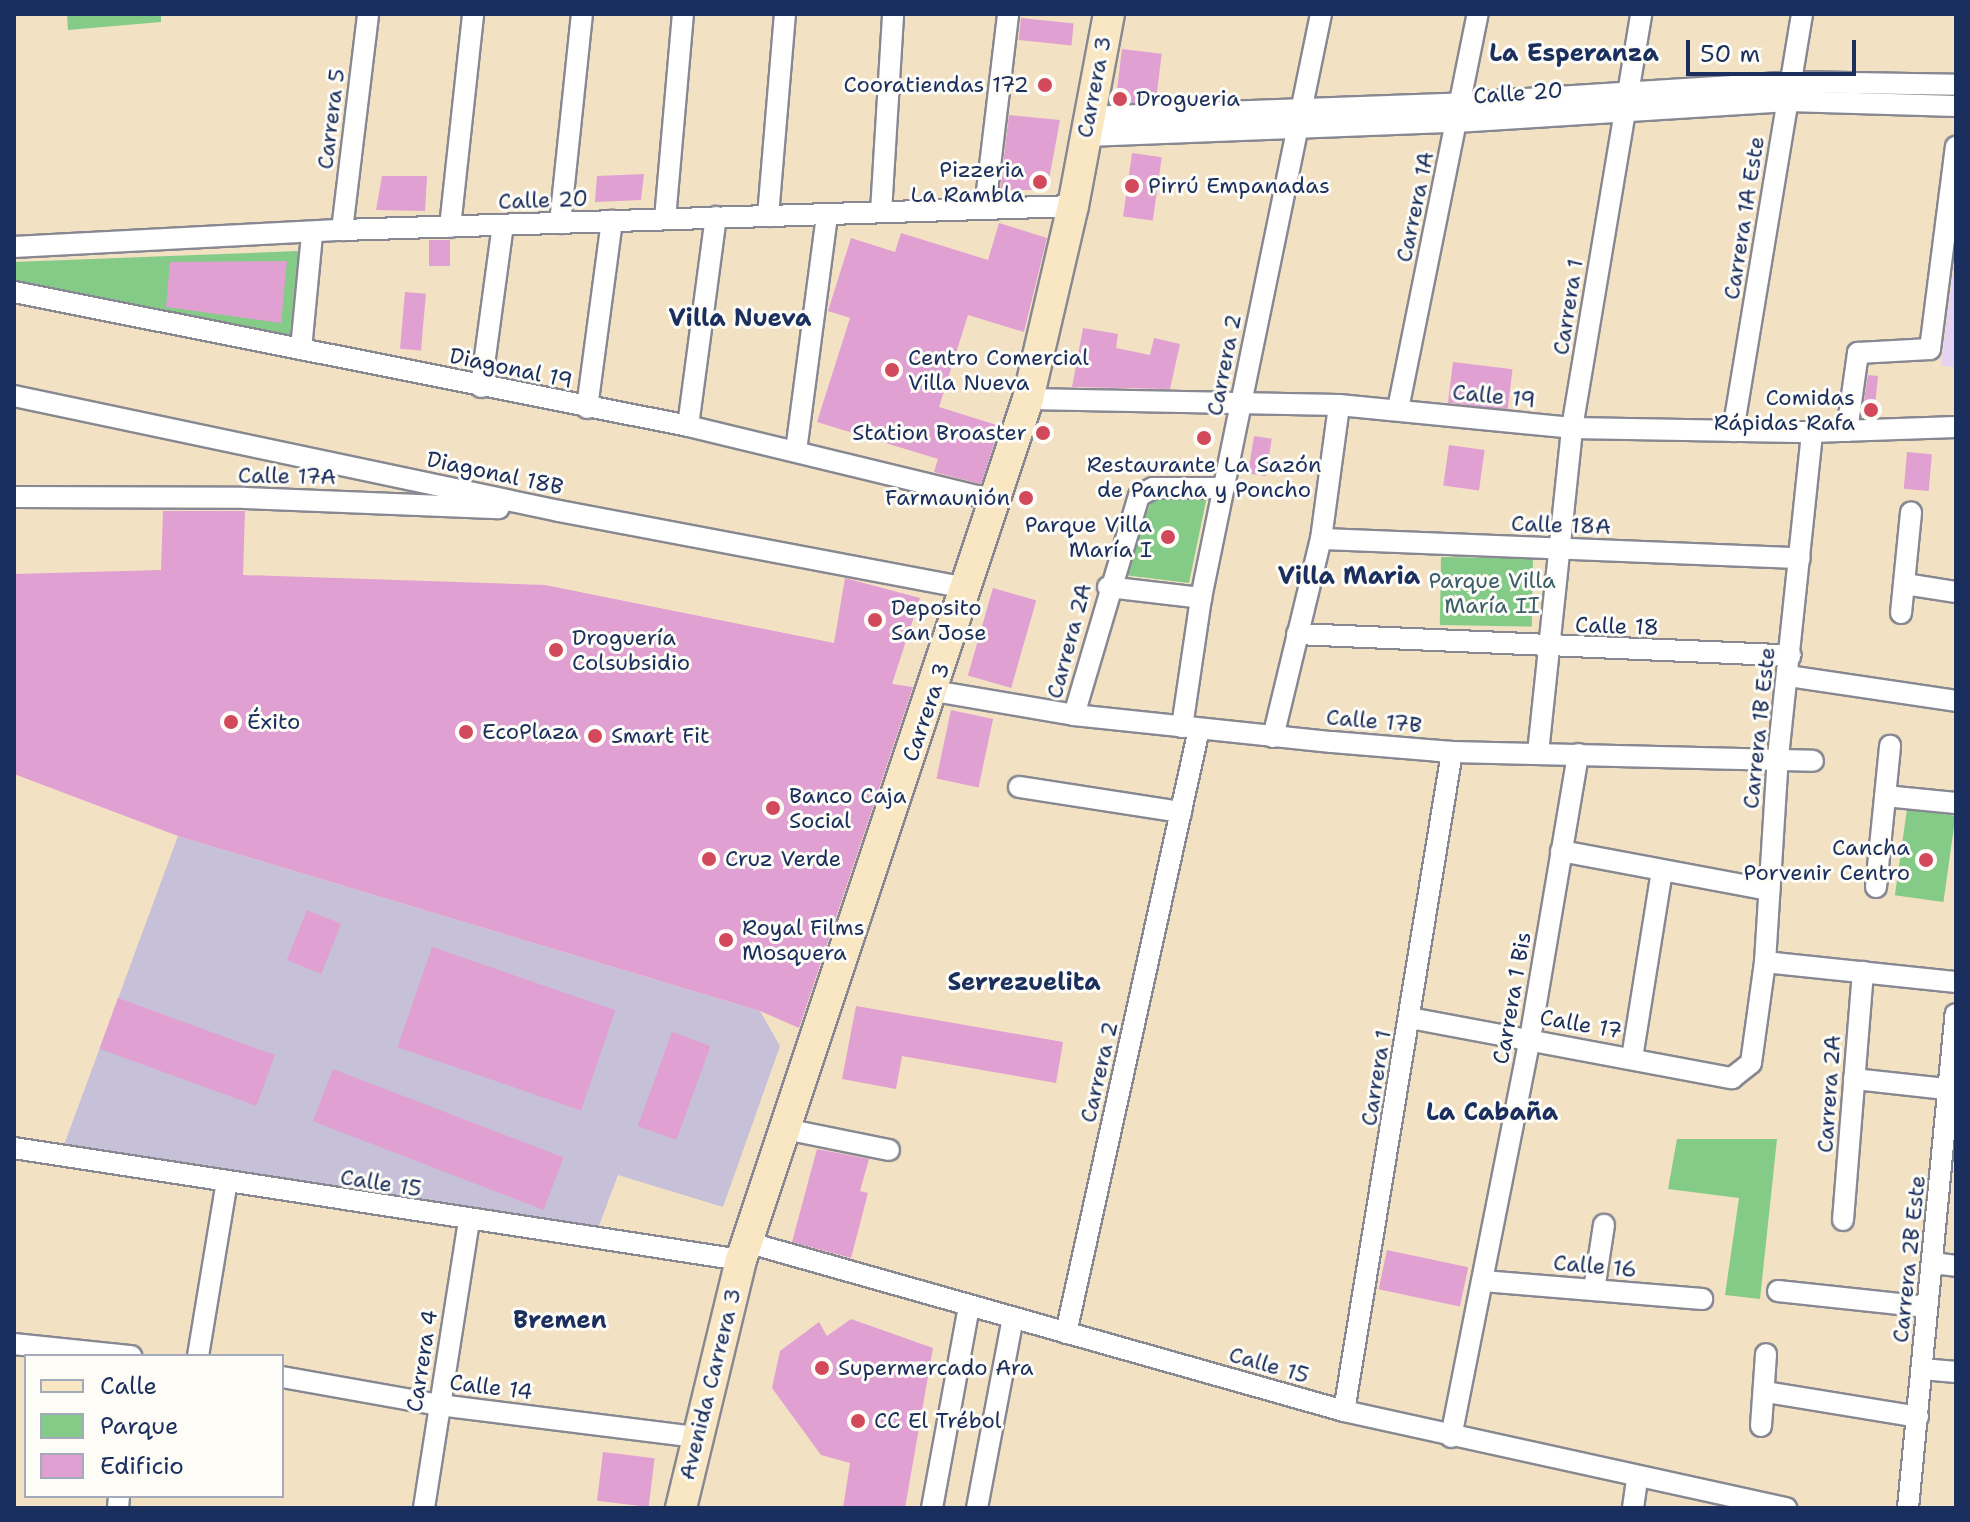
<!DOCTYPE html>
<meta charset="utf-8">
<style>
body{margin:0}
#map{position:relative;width:1970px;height:1522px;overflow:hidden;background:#f3e1c4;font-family:"Shantell Sans",sans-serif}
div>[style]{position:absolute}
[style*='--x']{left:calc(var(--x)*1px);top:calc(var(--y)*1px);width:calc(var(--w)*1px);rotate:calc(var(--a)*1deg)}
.built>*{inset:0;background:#e5d3f1}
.industrial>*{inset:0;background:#c7c0d9}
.green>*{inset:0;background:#84cb87;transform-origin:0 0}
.building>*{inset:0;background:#e0a0d2;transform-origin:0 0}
.roads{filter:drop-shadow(2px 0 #878891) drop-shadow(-2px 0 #878891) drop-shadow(0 2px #878891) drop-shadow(0 -2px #878891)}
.minor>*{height:20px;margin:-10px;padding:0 10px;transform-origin:10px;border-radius:10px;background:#fff}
.secondary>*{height:30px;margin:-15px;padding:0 15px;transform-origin:15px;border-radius:15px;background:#f9e7c3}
.dots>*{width:22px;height:22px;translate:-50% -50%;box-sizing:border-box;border:4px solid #fdfcf7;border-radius:50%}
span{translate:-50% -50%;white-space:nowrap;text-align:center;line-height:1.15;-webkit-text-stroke:6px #fdfcf7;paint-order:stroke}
.poi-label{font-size:22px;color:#1b2f5e}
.right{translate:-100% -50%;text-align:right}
.left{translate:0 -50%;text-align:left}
.street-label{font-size:22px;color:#1b2f5e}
.park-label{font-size:22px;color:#3a5e6a}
.neighbourhood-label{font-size:24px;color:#1b2f5e;font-weight:700}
.frame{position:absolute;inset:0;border:16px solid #1b2f5e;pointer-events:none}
.legend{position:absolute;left:24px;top:1354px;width:260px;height:144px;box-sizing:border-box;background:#fdfcf7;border:2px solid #a3aaba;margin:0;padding:10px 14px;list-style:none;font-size:24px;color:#1b2f5e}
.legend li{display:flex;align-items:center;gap:16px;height:40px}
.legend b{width:40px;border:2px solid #a3aaba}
.scale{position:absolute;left:1686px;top:40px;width:170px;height:36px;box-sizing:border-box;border:4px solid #1b2f5e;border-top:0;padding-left:10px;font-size:24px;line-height:28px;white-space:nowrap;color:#1b2f5e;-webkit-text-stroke:6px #fdfcf7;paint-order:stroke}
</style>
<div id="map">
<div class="built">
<i style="clip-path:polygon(1956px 248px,1956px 367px,1941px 366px)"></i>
</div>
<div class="industrial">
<i style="clip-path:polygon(178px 836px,760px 1011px,780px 1046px,723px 1207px,618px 1175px,596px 1234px,61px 1153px)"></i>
</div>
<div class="green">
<i style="clip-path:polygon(67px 14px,161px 14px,161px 22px,68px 30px)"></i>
<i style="clip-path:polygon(299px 251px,290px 335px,14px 281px,14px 262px)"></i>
<i style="clip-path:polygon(1207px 496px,1189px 583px,1124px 575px,1152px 499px)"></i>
<i style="left:1441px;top:557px;width:92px;height:68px;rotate:1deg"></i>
<i style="left:1907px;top:809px;width:49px;height:87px;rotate:8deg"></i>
<i style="clip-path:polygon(1677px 1139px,1777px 1139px,1760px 1299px,1725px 1295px,1739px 1198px,1668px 1189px)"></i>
</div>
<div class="building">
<i style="left:1021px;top:18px;width:53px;height:22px;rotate:6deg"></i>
<i style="left:1122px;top:49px;width:40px;height:54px;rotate:7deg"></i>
<i style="clip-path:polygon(1009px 115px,1060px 120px,1047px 190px,1000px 190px)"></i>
<i style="left:1132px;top:153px;width:30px;height:64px;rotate:8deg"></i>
<i style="clip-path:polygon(644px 174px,641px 200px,595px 202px,597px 176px)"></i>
<i style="clip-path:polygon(382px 176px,427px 176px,425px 211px,376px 210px)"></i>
<i style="clip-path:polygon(999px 223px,1047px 238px,1024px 332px,968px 315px,939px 407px,1000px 426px,981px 484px,934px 472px,938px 459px,817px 422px,850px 318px,828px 311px,851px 238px,895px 252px,901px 233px,988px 260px)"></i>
<i style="left:429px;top:240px;width:21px;height:26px"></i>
<i style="clip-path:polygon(287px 261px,281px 323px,166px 307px,170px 262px)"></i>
<i style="left:405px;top:292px;width:21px;height:57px;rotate:5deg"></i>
<i style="clip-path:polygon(1083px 328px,1118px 334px,1116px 348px,1150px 355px,1154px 338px,1180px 344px,1170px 389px,1072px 387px)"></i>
<i style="left:1453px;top:362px;width:60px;height:41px;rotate:7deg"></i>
<i style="clip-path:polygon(1868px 375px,1878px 376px,1874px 415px,1862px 414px)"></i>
<i style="left:1254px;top:436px;width:18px;height:38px;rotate:9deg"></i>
<i style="left:1449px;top:445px;width:36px;height:41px;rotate:8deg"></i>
<i style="left:1907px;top:452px;width:25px;height:37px;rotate:5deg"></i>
<i style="clip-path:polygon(163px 511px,245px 511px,243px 575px,545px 585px,834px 643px,845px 578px,920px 598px,892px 684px,913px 687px,799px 1028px,760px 1011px,178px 836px,14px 774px,14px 574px,161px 570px)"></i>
<i style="left:993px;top:588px;width:45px;height:91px;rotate:16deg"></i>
<i style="left:951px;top:710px;width:43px;height:70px;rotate:12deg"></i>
<i style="left:307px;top:910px;width:37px;height:54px;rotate:22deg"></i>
<i style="left:432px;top:947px;width:194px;height:106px;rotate:19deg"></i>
<i style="left:118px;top:998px;width:167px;height:54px;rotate:20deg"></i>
<i style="clip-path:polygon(856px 1006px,1063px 1042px,1056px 1083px,902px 1056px,896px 1089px,842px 1079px)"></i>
<i style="left:672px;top:1032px;width:41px;height:100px;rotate:20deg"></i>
<i style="left:333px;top:1069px;width:247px;height:56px;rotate:21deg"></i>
<i style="clip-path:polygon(817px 1149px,869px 1159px,860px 1191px,868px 1193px,851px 1258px,792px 1242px)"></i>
<i style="left:1387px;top:1250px;width:83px;height:40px;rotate:12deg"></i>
<i style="clip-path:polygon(851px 1319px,933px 1348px,905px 1508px,843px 1508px,850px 1463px,821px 1455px,772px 1388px,780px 1351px,819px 1322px,827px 1336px)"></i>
<i style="left:603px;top:1452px;width:52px;height:49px;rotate:7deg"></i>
</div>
<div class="roads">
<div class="minor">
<i style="--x:1088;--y:117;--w:374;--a:-2.1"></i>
<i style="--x:1462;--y:103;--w:331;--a:-3.6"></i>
<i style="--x:1792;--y:82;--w:164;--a:1"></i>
<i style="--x:1084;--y:136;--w:372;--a:-2.2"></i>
<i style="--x:1456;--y:122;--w:333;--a:-3.6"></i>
<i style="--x:1788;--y:101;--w:168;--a:1.7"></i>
<i style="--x:985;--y:208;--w:195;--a:-83.2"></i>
<i style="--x:881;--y:212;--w:198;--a:-86.5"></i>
<i style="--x:768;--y:216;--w:203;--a:-85.2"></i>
<i style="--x:665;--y:219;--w:206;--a:-85"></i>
<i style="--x:560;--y:223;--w:210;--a:-84"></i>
<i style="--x:450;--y:227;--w:214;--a:-83.8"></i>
<i style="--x:342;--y:230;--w:218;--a:-83.1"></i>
<i style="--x:14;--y:247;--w:328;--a:-3"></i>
<i style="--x:342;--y:230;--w:731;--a:-1.88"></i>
<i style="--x:14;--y:292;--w:687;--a:11.24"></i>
<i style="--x:688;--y:426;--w:318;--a:13.6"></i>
<i style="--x:301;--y:349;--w:116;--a:-84.5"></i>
<i style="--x:481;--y:387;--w:163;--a:-82.3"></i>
<i style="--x:14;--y:396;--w:557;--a:11.92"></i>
<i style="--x:559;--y:511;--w:416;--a:10.7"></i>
<i style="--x:1028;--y:399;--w:311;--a:1.1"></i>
<i style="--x:1339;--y:405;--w:234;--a:5.6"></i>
<i style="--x:1572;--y:428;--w:240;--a:1"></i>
<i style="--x:1812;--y:432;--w:144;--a:-2"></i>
<i style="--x:587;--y:408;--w:189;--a:-82.4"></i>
<i style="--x:1398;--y:409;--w:403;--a:-78.6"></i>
<i style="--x:688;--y:426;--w:211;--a:-82.4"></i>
<i style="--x:1733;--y:431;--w:423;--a:-80.6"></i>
<i style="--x:1847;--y:431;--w:79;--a:-82"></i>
<i style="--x:1858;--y:353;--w:72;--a:-3.2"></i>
<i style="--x:1930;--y:349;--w:204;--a:-82.7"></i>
<i style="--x:796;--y:451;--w:238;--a:-82.5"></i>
<i style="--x:14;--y:497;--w:231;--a:0.2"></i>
<i style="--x:245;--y:498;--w:254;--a:2.3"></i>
<i style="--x:1321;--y:539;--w:479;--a:2.3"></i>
<i style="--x:1905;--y:584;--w:52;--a:8.9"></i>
<i style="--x:1108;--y:587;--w:94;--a:6.7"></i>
<i style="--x:1901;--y:613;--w:101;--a:-84.3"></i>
<i style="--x:1297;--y:634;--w:494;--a:2.5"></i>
<i style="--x:1789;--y:676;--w:169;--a:8.5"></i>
<i style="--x:934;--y:691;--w:142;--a:9.7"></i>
<i style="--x:1074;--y:715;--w:259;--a:6"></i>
<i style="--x:1332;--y:742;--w:120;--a:4.8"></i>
<i style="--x:1452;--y:752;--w:361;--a:1.4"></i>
<i style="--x:1074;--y:715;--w:228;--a:-73.5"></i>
<i style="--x:1139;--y:496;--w:16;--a:-30"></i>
<i style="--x:1153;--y:488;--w:71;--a:0"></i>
<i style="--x:1182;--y:727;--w:130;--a:-81.6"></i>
<i style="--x:1201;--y:598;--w:596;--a:-78.39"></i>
<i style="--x:1273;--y:737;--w:204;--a:-76.4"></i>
<i style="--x:1321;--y:539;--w:135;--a:-82.3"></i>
<i style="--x:1538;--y:753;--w:327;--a:-84"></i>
<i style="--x:1572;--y:428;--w:420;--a:-80.5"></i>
<i style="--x:1019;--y:787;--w:164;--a:8.8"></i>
<i style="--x:1885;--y:796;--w:71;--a:5.6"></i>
<i style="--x:1561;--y:851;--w:212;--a:10.6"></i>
<i style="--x:1876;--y:887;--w:142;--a:-84.3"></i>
<i style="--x:1765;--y:962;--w:192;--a:6"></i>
<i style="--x:1410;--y:1018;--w:328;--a:10.6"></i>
<i style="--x:1732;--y:1078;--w:24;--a:-38"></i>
<i style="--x:1751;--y:1063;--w:102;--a:-82.1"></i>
<i style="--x:1765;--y:962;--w:205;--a:-86.4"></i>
<i style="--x:1778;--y:757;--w:327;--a:-84"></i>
<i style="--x:1632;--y:1058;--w:189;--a:-80.9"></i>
<i style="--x:1854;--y:1079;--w:103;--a:6.2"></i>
<i style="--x:785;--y:1129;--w:106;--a:11.4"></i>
<i style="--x:14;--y:1148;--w:736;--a:8.76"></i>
<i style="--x:1843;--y:1220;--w:249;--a:-85.4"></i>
<i style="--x:746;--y:1242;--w:621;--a:15.78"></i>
<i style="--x:1344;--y:1411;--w:453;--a:12.4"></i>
<i style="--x:1933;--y:1263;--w:23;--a:7"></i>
<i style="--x:1483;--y:1281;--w:220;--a:4.7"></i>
<i style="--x:1594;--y:1290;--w:66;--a:-81.3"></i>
<i style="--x:1778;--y:1291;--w:150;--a:6.1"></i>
<i style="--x:1066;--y:1333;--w:618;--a:-77.58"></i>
<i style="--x:14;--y:1344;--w:118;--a:5.9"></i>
<i style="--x:198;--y:1356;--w:177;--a:-80.6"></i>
<i style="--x:1922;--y:1369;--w:34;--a:5"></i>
<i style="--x:282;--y:1377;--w:159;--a:10.1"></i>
<i style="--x:439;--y:1405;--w:258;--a:7.1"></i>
<i style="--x:1766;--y:1392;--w:154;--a:9.3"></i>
<i style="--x:1344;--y:1411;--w:668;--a:-80.69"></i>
<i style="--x:1761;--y:1426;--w:72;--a:-86"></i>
<i style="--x:1451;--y:1437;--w:406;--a:-78.8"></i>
<i style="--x:1530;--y:1039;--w:289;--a:-80.4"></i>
<i style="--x:118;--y:1508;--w:12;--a:-85"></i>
<i style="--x:424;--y:1508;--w:290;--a:-81.1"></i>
<i style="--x:932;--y:1508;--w:205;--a:-79.6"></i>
<i style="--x:977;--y:1508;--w:193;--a:-79.3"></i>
<i style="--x:1633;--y:1508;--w:30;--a:-82"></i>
<i style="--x:1908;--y:1508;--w:496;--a:-84.5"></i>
</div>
<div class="secondary">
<i style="--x:681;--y:1508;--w:255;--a:-76.4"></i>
<i style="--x:741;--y:1260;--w:908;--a:-71.57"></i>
<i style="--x:1028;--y:399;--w:198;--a:-76.9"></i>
<i style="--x:1073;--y:206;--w:195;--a:-79.4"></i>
</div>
</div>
<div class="dots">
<i style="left:1045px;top:85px;background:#d1495b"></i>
<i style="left:1120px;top:99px;background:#d1495b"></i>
<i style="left:1040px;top:182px;background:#d1495b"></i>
<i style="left:1132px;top:186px;background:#d1495b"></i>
<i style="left:892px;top:370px;background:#d1495b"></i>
<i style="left:1871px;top:410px;background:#d1495b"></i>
<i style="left:1043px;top:433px;background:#d1495b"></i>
<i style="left:1204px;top:438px;background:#d1495b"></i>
<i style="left:1026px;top:498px;background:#d1495b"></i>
<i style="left:1168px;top:537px;background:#d1495b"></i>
<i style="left:875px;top:620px;background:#d1495b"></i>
<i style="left:556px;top:650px;background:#d1495b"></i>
<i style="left:231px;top:722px;background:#d1495b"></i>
<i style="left:466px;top:732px;background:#d1495b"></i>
<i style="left:595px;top:736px;background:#d1495b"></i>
<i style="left:773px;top:808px;background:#d1495b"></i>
<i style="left:709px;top:859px;background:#d1495b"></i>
<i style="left:1926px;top:860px;background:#d1495b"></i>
<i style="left:726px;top:940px;background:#d1495b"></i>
<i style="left:822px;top:1368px;background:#d1495b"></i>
<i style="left:858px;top:1421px;background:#d1495b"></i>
</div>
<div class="poi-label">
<span class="right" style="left:1029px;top:85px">Cooratiendas 172</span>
<span class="left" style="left:1136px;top:99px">Drogueria</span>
<span class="right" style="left:1024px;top:182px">Pizzeria<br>La Rambla</span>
<span class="left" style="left:1148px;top:186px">Pirrú Empanadas</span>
<span class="left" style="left:908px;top:370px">Centro Comercial<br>Villa Nueva</span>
<span class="right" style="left:1855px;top:410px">Comidas<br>Rápidas Rafa</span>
<span class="right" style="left:1027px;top:433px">Station Broaster</span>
<span style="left:1204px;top:477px">Restaurante La Sazón<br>de Pancha y Poncho</span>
<span class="right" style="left:1010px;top:498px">Farmaunión</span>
<span class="right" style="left:1152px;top:537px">Parque Villa<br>María I</span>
<span class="left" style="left:891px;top:620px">Deposito<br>San Jose</span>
<span class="left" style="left:572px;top:650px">Droguería<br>Colsubsidio</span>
<span class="left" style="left:247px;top:722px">Éxito</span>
<span class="left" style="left:482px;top:732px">EcoPlaza</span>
<span class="left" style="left:611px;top:736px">Smart Fit</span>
<span class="left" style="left:789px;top:808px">Banco Caja<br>Social</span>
<span class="right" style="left:1910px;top:860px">Cancha<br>Porvenir Centro</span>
<span class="left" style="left:725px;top:859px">Cruz Verde</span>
<span class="left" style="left:742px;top:940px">Royal Films<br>Mosquera</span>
<span class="left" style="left:838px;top:1368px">Supermercado Ara</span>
<span class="left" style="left:874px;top:1421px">CC El Trébol</span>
</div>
<div class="street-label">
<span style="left:1094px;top:87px;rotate:-79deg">Carrera 3</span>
<span style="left:1518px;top:93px;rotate:-4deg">Calle 20</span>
<span style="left:331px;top:119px;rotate:-83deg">Carrera 5</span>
<span style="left:543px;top:200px;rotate:-2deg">Calle 20</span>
<span style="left:1415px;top:207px;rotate:-78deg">Carrera 1A</span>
<span style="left:1744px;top:218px;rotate:-81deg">Carrera 1A Este</span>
<span style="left:1568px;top:307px;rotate:-81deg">Carrera 1</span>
<span style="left:1224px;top:365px;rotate:-79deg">Carrera 2</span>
<span style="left:511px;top:368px;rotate:12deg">Diagonal 19</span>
<span style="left:1494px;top:396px;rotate:6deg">Calle 19</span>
<span style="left:495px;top:473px;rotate:12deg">Diagonal 18B</span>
<span style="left:287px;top:476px;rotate:1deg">Calle 17A</span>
<span style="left:1561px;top:525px;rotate:2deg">Calle 18A</span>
<span style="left:1617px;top:626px;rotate:2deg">Calle 18</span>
<span style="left:1069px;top:641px;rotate:-75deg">Carrera 2A</span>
<span style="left:926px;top:712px;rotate:-71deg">Carrera 3</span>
<span style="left:1374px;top:721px;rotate:5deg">Calle 17B</span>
<span style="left:1759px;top:728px;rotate:-84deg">Carrera 1B Este</span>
<span style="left:1512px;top:998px;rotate:-80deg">Carrera 1 Bis</span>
<span style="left:1581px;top:1024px;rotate:10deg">Calle 17</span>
<span style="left:1099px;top:1072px;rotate:-77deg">Carrera 2</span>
<span style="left:1376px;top:1078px;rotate:-81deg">Carrera 1</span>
<span style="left:1829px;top:1094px;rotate:-86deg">Carrera 2A</span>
<span style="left:381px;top:1183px;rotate:9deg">Calle 15</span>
<span style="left:1909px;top:1259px;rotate:-84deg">Carrera 2B Este</span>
<span style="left:1595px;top:1266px;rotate:5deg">Calle 16</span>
<span style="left:422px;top:1361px;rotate:-81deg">Carrera 4</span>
<span style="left:1269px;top:1365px;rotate:16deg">Calle 15</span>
<span style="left:710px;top:1384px;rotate:-76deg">Avenida Carrera 3</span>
<span style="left:491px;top:1387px;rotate:7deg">Calle 14</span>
</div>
<div class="park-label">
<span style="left:1492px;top:593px">Parque Villa<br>María II</span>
</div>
<div class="neighbourhood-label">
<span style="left:1574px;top:54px">La Esperanza</span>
<span style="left:740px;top:319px">Villa Nueva</span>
<span style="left:1349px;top:577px">Villa Maria</span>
<span style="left:1024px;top:983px">Serrezuelita</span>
<span style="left:1492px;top:1113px">La Cabaña</span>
<span style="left:560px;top:1321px">Bremen</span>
</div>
<div class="frame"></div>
<ul class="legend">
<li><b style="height:10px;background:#f9e7c3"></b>Calle</li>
<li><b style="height:22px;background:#84cb87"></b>Parque</li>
<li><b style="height:22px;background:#e0a0d2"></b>Edificio</li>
</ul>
<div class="scale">50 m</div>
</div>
